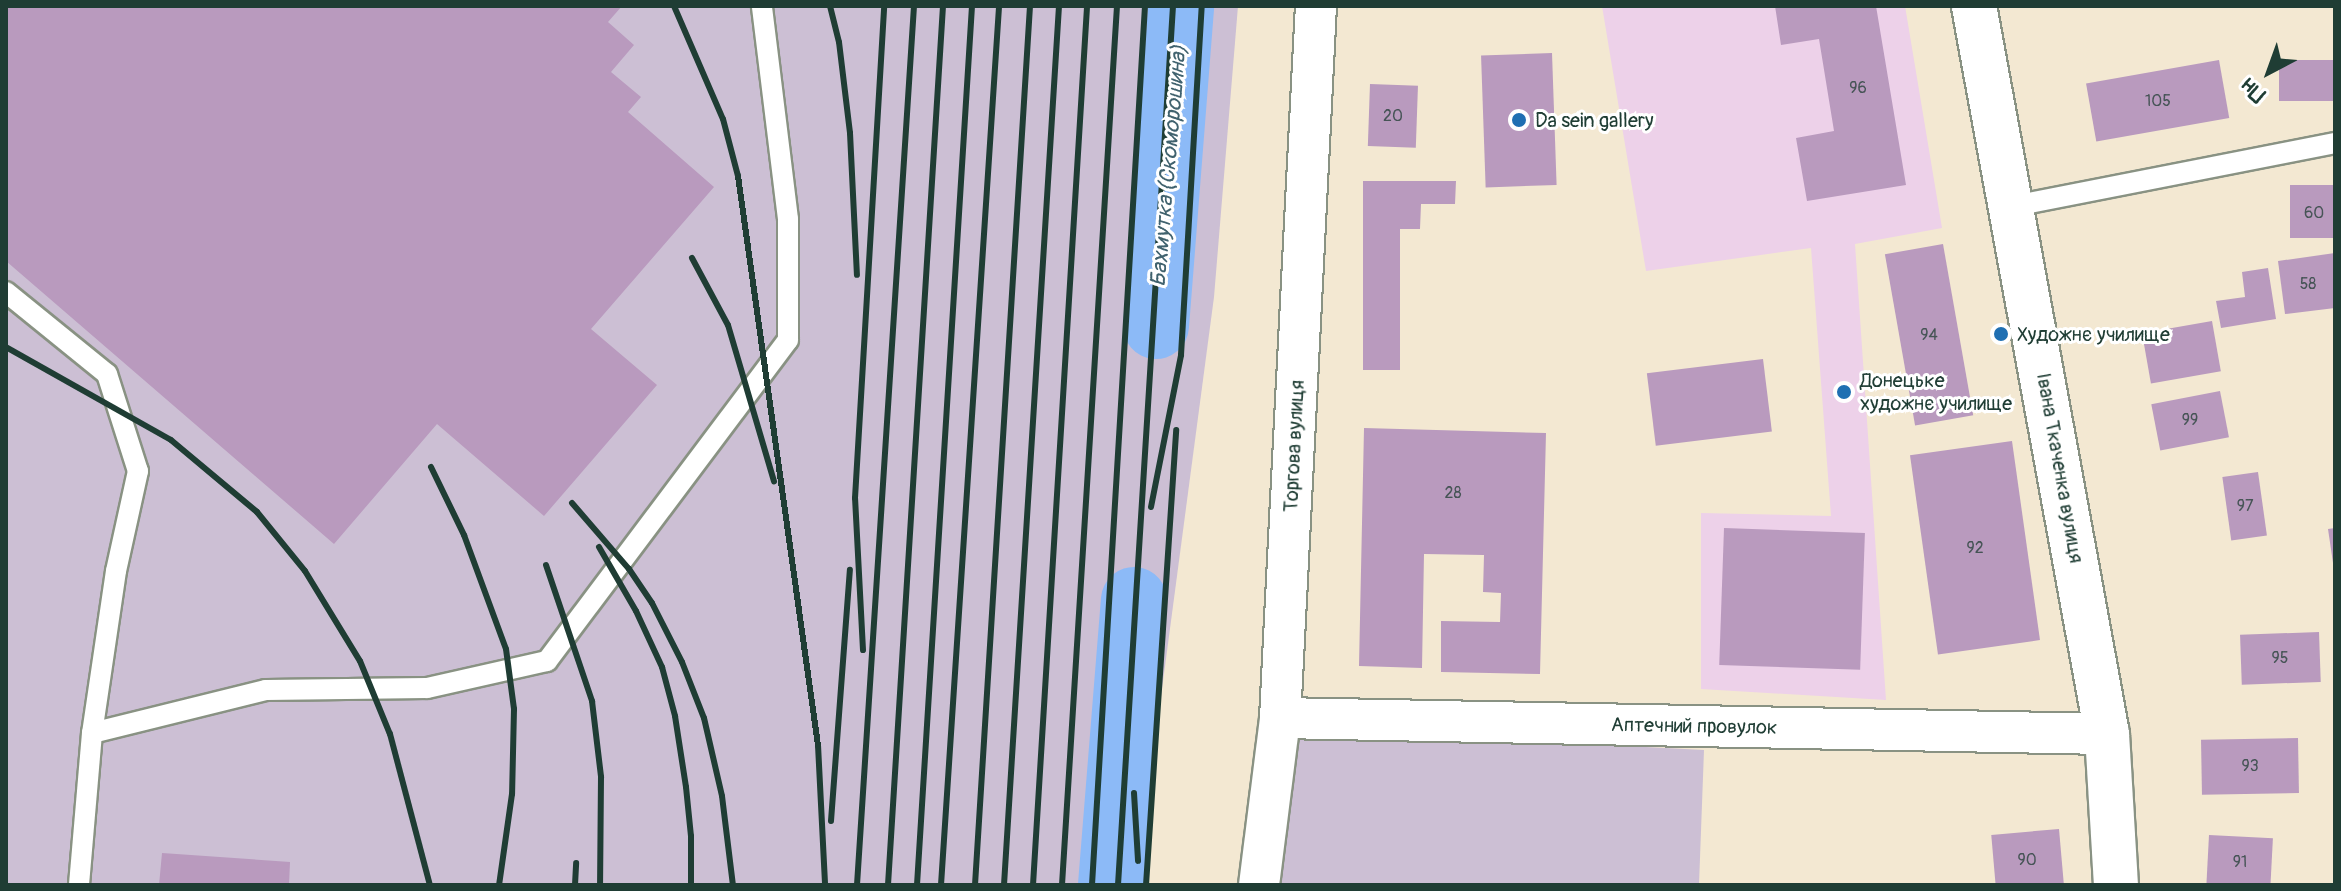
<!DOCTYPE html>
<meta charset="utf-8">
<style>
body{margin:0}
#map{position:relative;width:2341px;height:891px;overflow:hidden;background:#f3e8d2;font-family:Pangolin,sans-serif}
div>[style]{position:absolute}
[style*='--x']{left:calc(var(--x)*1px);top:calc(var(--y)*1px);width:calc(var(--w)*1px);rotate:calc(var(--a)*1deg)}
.built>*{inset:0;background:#edd1e9}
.industrial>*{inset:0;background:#ccbfd4}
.river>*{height:66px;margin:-33px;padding:0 33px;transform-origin:33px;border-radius:33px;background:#8cbaf7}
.building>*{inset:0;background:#b99abe;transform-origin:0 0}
.roads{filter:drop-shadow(2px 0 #899283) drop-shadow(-2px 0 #899283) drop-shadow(0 2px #899283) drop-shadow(0 -2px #899283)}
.service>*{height:20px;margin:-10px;padding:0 10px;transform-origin:10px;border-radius:10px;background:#fff}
.minor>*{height:40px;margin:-20px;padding:0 20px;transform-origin:20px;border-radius:20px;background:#fff}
.secondary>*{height:44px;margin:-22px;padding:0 22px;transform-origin:22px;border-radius:22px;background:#fff}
.rail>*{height:6px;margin:-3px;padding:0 3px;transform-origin:3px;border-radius:3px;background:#1f3d34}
.dots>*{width:22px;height:22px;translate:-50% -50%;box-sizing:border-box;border:4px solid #fff;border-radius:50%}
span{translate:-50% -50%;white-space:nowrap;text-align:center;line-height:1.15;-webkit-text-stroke:6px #fff;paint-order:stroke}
.number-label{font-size:16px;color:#465456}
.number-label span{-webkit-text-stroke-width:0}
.poi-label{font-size:20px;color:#1f3d34}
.left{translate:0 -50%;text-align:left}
.street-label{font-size:20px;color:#1f3d34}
.water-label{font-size:22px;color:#40626e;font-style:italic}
.frame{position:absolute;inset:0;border:8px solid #1f3d34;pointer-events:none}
.north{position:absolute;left:2229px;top:32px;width:80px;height:80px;-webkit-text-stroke:6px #fff;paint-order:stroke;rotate:221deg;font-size:22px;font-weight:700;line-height:32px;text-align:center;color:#1f3d34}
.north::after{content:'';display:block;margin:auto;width:28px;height:36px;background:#1f3d34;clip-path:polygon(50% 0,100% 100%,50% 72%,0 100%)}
</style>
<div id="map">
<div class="built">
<i style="clip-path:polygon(1602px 6px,1905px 6px,1942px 228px,1855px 244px,1886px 700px,1701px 689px,1701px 513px,1831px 516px,1811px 248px,1646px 271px)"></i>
</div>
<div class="industrial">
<i style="clip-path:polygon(6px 6px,1238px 6px,1214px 297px,1136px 885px,6px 885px)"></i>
<i style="clip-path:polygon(1256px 734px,1509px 740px,1704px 750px,1699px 885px,1249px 885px)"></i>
</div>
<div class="river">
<i style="--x:1156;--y:326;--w:321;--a:-85.5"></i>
<i style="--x:1111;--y:885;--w:286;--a:-85.4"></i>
</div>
<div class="building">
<i style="clip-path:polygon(6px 6px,622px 6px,608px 22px,634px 45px,611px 72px,641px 97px,628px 112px,714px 187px,591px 329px,657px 385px,544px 516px,437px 424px,334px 544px,6px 261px)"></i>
<i style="clip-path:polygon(1775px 6px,1876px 6px,1906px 185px,1807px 201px,1796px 138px,1834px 131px,1819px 39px,1781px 45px)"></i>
<i style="left:1552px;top:53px;width:132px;height:71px;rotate:88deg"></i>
<i style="left:2219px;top:60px;width:59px;height:135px;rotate:80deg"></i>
<i style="left:2335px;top:60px;width:41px;height:56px;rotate:90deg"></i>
<i style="left:1370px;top:84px;width:48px;height:62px;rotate:2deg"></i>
<i style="clip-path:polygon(1363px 181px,1456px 181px,1455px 204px,1421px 204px,1420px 229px,1400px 229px,1400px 370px,1363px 370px)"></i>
<i style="left:2335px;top:185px;width:53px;height:45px;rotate:90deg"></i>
<i style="left:1943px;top:244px;width:174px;height:59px;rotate:80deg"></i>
<i style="clip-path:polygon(2335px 253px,2335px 308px,2285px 314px,2278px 261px)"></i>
<i style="clip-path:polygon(2268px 268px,2276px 319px,2221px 328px,2216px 301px,2245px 297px,2242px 272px)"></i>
<i style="left:2212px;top:321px;width:51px;height:71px;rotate:80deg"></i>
<i style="left:1763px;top:359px;width:73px;height:117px;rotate:83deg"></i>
<i style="left:2220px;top:391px;width:47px;height:70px;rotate:79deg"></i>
<i style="clip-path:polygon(1364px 428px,1546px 433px,1540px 674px,1441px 672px,1441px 621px,1500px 622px,1501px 593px,1483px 592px,1484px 555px,1424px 554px,1422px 668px,1359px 666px)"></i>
<i style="left:2012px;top:441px;width:201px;height:103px;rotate:82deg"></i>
<i style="left:2258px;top:472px;width:64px;height:36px;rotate:82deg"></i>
<i style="left:1724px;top:528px;width:141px;height:137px;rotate:2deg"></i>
<i style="clip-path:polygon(2335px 528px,2335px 562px,2333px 563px,2328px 529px)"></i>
<i style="left:2319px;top:632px;width:50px;height:79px;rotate:88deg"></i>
<i style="left:2298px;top:738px;width:55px;height:97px;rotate:89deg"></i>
<i style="left:2059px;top:829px;width:56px;height:68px;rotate:85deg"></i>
<i style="left:2209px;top:835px;width:64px;height:50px;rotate:3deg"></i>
<i style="clip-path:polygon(162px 853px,290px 862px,289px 885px,159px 885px)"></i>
</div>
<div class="roads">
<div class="service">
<i style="--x:2014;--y:206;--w:327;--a:-11.1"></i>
<i style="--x:6;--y:292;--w:130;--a:39.1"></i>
<i style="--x:107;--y:374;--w:102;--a:72.3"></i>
<i style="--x:138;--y:471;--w:102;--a:102.4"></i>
<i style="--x:116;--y:571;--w:164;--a:98.4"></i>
<i style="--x:92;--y:733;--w:153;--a:94.9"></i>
<i style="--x:92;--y:733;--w:179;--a:-13.9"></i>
<i style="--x:266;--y:690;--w:161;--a:-0.7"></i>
<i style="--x:427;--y:688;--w:123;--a:-12.7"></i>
<i style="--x:547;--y:661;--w:401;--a:-53.1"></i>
<i style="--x:788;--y:340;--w:121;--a:-90"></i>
<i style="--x:788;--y:219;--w:215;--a:-97"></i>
</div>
<div class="minor">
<i style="--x:1280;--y:718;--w:827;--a:1.11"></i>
<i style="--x:1259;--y:885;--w:168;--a:-82.8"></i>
<i style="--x:1280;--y:718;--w:713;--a:-87.11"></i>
</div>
<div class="secondary">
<i style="--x:1974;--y:6;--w:740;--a:79.65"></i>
<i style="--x:2107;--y:734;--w:151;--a:86.6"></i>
</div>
</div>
<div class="rail">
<i style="--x:674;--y:6;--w:123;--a:66.6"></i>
<i style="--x:723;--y:119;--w:59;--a:75.3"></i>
<i style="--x:738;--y:176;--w:575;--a:82"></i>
<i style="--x:818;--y:745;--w:140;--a:87.1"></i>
<i style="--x:830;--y:6;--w:37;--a:76"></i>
<i style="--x:839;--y:42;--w:92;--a:83.1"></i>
<i style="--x:850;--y:133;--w:142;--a:87.2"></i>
<i style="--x:692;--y:258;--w:76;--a:61.8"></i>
<i style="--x:728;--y:325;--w:163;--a:73.6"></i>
<i style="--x:6;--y:347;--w:189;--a:29.4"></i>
<i style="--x:171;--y:440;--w:112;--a:39.9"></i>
<i style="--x:257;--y:512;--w:76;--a:50.9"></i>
<i style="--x:305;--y:571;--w:105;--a:58.6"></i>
<i style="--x:360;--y:661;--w:79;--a:67.7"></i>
<i style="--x:390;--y:734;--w:156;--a:75.2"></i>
<i style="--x:431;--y:467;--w:76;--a:64.1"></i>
<i style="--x:464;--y:535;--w:121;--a:69.8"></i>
<i style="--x:506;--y:649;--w:61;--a:82.4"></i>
<i style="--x:514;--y:709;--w:85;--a:91.3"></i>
<i style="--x:512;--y:794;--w:92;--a:98.1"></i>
<i style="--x:572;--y:503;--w:87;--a:49.2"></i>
<i style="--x:629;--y:569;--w:41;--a:55.9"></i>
<i style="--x:652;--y:603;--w:66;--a:63"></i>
<i style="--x:682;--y:662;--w:60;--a:68.6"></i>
<i style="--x:704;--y:718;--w:80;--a:77"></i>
<i style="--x:722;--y:796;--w:90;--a:83"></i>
<i style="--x:1151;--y:507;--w:155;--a:-78.8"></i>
<i style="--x:1181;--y:355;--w:350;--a:-86.6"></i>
<i style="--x:599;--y:547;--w:74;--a:60"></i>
<i style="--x:636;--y:611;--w:62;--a:65.1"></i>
<i style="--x:662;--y:667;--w:51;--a:75.1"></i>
<i style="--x:675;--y:716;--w:72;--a:81.2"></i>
<i style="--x:686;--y:787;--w:49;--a:84.2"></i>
<i style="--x:691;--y:836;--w:49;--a:90"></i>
<i style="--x:546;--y:565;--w:144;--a:71.3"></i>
<i style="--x:592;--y:701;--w:77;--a:83.2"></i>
<i style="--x:601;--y:777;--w:108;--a:90.5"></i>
<i style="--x:863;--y:650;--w:152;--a:-93"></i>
<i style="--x:855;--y:498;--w:493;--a:-86.6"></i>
<i style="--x:1134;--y:793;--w:68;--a:86.6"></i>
<i style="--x:831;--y:821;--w:252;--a:-85.7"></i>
<i style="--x:575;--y:885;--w:22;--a:-87"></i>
<i style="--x:857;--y:885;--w:881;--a:-86.29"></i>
<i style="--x:888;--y:885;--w:881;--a:-86.42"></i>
<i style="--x:917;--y:885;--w:881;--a:-86.42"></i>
<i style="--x:941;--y:885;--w:881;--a:-86.22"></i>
<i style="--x:975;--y:885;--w:881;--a:-86.42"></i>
<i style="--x:1004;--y:885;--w:881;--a:-86.42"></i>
<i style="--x:1033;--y:885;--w:881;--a:-86.48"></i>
<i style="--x:1062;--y:885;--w:881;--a:-86.42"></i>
<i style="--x:1092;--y:885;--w:881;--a:-86.55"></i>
<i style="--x:1118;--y:885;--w:881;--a:-86.42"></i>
<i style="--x:1146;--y:885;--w:456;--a:-86.2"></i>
</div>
<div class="dots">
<i style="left:1519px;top:120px;background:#1f6fb2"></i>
<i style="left:2001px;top:334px;background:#1f6fb2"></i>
<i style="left:1844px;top:392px;background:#1f6fb2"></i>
</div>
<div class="number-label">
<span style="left:1858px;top:88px">96</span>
<span style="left:2158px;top:101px">105</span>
<span style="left:1393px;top:116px">20</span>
<span style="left:2314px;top:213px">60</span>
<span style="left:2308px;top:284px">58</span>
<span style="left:1929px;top:335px">94</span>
<span style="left:2190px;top:420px">99</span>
<span style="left:1453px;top:493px">28</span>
<span style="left:2245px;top:506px">97</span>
<span style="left:1975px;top:548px">92</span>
<span style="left:2280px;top:658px">95</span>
<span style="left:2250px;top:766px">93</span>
<span style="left:2027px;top:860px">90</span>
<span style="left:2240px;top:862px">91</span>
</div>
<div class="poi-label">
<span class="left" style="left:1535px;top:120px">Da sein gallery</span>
<span class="left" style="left:2017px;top:334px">Художнє училище</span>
<span class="left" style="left:1860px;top:392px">Донецьке<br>художнє училище</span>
</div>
<div class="street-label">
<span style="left:1294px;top:446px;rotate:-87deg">Торгова вулиця</span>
<span style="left:2060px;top:468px;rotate:80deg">Івана Ткаченка вулиця</span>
<span style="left:1694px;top:726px;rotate:1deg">Аптечний провулок</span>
</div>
<div class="water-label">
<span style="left:1169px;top:166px;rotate:-85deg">Бахмутка (Скоморошина)</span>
</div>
<div class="frame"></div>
<div class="north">Пн</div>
</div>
